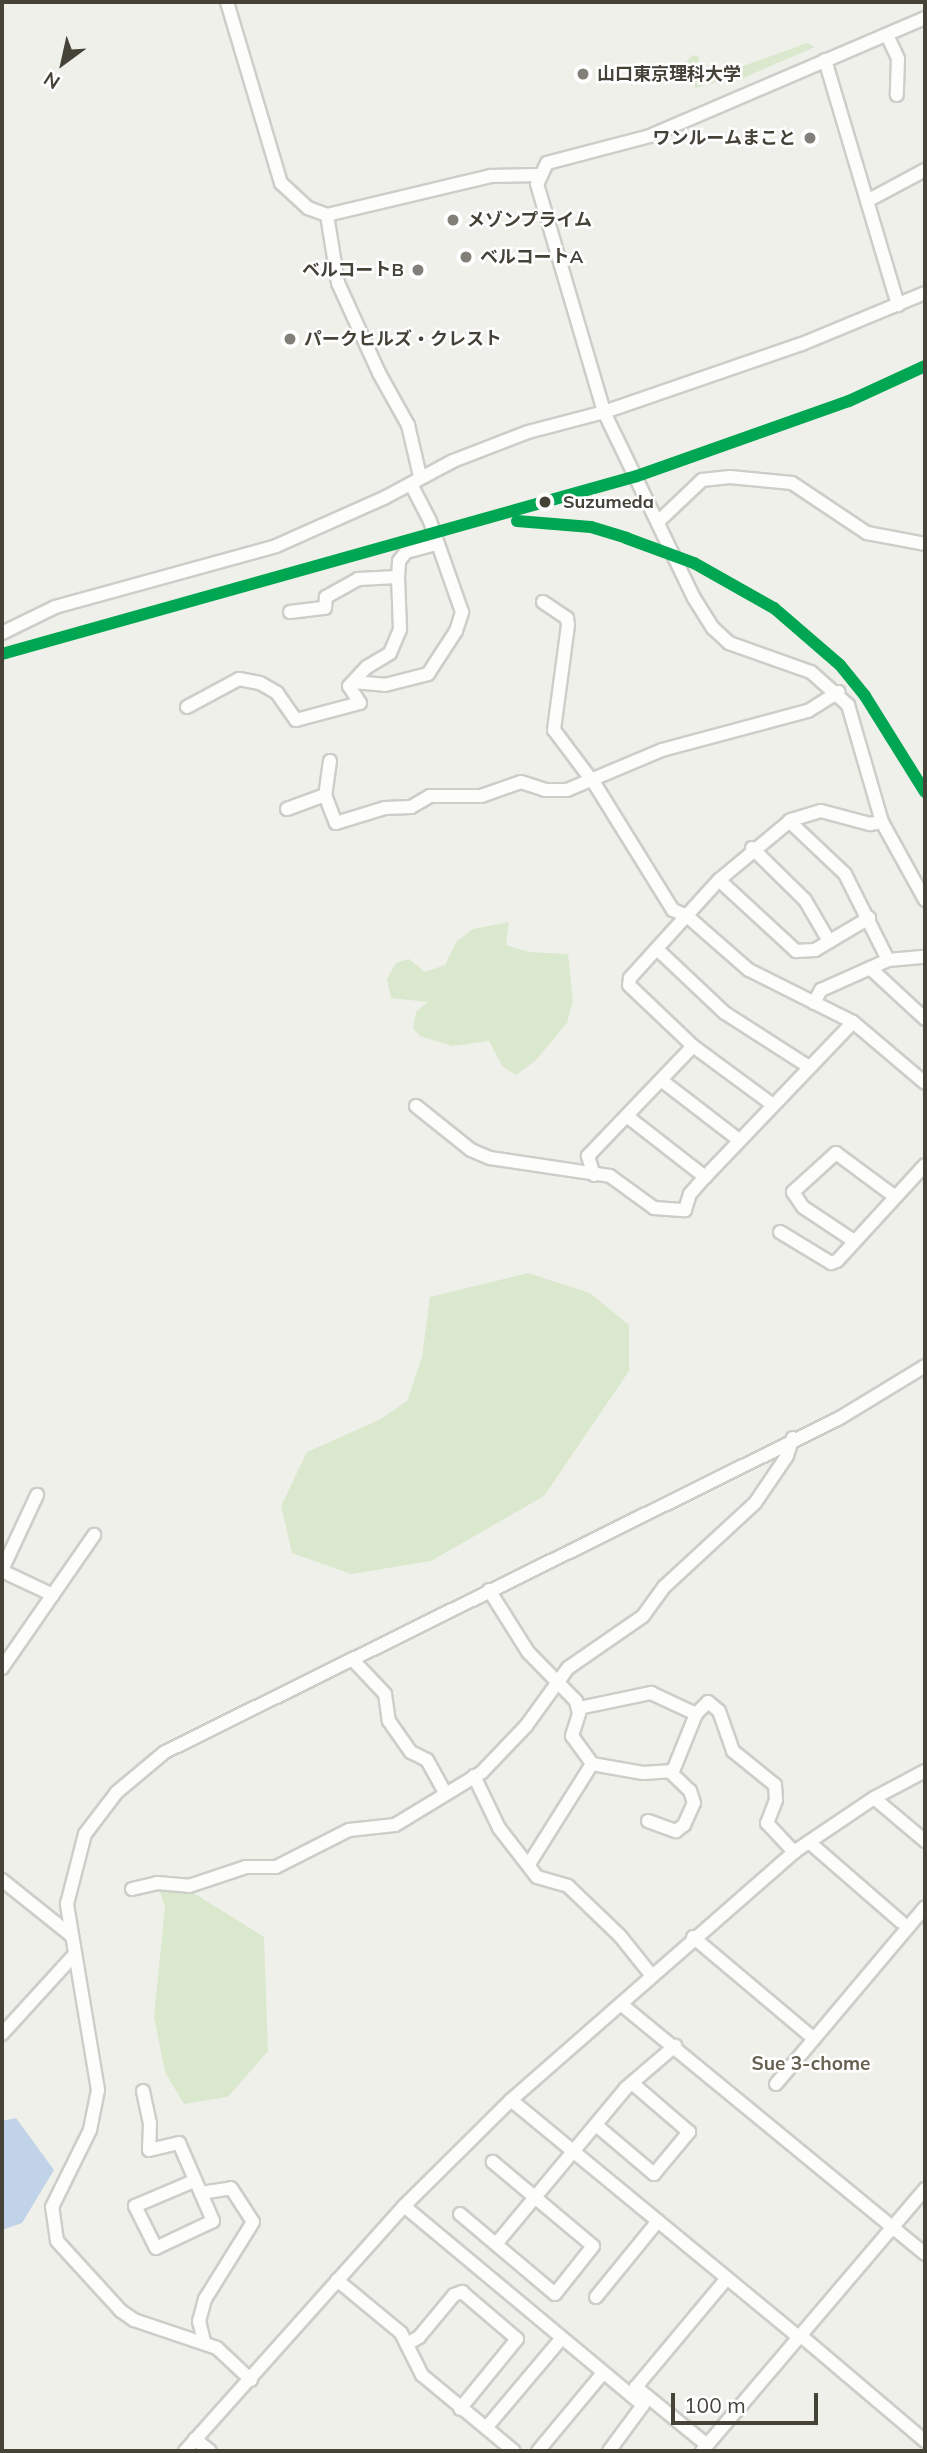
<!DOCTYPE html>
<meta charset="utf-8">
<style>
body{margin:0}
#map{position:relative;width:927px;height:2453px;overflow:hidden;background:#f0f0eb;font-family:Mulish,"Noto Sans JP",sans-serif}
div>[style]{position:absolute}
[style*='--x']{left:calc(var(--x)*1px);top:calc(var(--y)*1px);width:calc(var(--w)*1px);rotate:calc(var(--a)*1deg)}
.green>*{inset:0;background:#dae8ce}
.water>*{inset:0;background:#c1d3e9}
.roads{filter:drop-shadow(2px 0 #cecec9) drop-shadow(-2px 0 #cecec9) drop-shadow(0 2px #cecec9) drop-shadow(0 -2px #cecec9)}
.minor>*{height:12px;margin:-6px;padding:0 6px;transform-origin:6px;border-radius:6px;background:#fdfdfc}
.rail-1>*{height:12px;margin:-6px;padding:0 6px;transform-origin:6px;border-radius:6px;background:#00a651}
.dots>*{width:19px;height:19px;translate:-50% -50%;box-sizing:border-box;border:4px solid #fff;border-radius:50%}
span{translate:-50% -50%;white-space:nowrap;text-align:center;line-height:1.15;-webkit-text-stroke:5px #fff;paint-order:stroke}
.poi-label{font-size:18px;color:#454238;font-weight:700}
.left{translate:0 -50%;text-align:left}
.right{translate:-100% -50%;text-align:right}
.stop-label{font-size:18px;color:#454238;font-weight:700}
.neighbourhood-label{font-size:19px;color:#676151;font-weight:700}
.frame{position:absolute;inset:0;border:4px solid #454238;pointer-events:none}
.north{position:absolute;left:28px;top:28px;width:70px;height:70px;-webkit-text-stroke:5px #fff;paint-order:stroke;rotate:213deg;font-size:19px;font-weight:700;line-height:28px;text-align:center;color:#454238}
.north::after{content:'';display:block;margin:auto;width:24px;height:32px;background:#454238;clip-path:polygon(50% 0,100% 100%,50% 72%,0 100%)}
.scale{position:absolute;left:671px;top:2393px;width:147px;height:32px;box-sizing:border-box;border:4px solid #454238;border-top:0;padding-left:9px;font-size:21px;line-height:24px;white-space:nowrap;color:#454238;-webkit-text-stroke:5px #fff;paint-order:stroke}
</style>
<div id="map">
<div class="green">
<i style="clip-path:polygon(807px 43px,815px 47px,743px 78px,739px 70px,727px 76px,732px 70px)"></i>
<i style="clip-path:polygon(693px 55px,699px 57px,698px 64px,684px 76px,681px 67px)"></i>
<i style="clip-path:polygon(711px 66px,720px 72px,721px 81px,695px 88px,695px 79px)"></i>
<i style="clip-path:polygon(509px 922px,506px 945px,528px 952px,568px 954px,573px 1000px,567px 1023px,536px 1060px,516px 1075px,503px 1067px,489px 1041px,452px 1046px,420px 1036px,413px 1028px,416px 1012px,428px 1002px,391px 998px,387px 979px,396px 963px,409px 959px,425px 972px,445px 965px,457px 941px,473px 929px)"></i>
<i style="clip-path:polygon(528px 1273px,590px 1293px,629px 1325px,629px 1371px,544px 1496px,431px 1561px,351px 1574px,292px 1553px,281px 1506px,307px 1452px,379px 1420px,407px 1401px,422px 1357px,430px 1297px)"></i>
<i style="clip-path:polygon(158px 1886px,189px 1890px,264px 1937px,268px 2051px,228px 2097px,184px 2104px,165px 2072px,154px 2017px,165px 1907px)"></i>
</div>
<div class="water">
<i style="clip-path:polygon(16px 2118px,54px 2170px,22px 2223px,2px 2230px,2px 2121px)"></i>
</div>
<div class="roads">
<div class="minor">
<i style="--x:227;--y:2;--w:189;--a:73.4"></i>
<i style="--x:281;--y:183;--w:37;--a:43"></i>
<i style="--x:308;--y:208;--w:20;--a:20"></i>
<i style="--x:327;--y:215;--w:169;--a:-13.4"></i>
<i style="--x:491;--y:176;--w:47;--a:-1.2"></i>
<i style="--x:925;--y:18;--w:299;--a:156.8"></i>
<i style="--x:650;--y:136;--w:106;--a:165.3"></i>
<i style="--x:547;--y:163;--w:23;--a:115"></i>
<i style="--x:537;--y:184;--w:238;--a:73.6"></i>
<i style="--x:604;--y:412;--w:207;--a:64.2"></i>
<i style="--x:694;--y:598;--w:36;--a:58"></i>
<i style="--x:713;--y:628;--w:22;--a:43"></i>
<i style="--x:729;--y:643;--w:87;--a:19.5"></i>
<i style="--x:811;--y:672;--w:50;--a:41.7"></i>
<i style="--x:848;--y:705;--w:122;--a:73.8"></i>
<i style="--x:882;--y:822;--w:89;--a:61.1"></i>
<i style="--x:887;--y:35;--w:26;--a:65"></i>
<i style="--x:898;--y:59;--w:36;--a:92"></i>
<i style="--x:825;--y:60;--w:256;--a:73.4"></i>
<i style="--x:867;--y:201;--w:66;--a:-28.1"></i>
<i style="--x:327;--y:215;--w:69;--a:80.8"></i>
<i style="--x:338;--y:283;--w:99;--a:65.5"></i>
<i style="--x:379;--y:373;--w:60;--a:60.9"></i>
<i style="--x:408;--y:425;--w:52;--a:76.8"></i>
<i style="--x:659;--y:521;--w:59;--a:-43.6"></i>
<i style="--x:702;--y:480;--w:28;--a:-6"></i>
<i style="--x:730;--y:477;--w:62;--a:5.5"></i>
<i style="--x:792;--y:483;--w:90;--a:33.7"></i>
<i style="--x:867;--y:533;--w:59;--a:10.7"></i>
<i style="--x:543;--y:602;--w:29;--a:34"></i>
<i style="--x:567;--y:618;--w:7;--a:82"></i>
<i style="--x:568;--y:625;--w:106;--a:97.6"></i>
<i style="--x:554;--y:730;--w:70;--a:53.1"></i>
<i style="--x:596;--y:786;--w:146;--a:58.2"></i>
<i style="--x:673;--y:910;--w:15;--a:23"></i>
<i style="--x:687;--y:916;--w:82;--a:41.1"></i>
<i style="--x:749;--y:970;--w:116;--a:26.6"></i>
<i style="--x:853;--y:1022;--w:94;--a:40.3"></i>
<i style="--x:290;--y:612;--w:35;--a:-7"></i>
<i style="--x:325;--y:608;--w:11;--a:-85"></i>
<i style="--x:326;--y:597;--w:37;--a:-29"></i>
<i style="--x:358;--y:579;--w:40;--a:-2.9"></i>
<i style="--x:398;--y:577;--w:16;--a:-86"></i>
<i style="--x:399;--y:561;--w:11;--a:-52"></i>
<i style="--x:406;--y:552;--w:31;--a:-15"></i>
<i style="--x:2;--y:633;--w:59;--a:-26.1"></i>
<i style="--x:55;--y:607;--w:229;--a:-15.4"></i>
<i style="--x:276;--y:546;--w:118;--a:-24"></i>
<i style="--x:384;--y:498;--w:78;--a:-28.2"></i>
<i style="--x:453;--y:461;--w:80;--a:-21.1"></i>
<i style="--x:528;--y:432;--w:79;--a:-14.7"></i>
<i style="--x:604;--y:412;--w:209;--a:-19"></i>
<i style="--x:802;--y:344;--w:133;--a:-22.5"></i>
<i style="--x:353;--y:682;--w:32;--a:5"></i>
<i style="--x:385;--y:685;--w:44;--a:-14.3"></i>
<i style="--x:428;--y:674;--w:51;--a:-56.9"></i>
<i style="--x:456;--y:631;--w:20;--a:-72"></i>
<i style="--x:462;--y:612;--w:96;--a:-109.4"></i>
<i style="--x:430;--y:521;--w:42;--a:-117.2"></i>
<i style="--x:187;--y:707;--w:59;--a:-28.3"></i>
<i style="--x:239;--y:679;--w:21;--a:11"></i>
<i style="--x:260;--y:683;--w:20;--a:30"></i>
<i style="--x:277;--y:693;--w:33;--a:55"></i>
<i style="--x:296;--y:720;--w:66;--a:-14.9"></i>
<i style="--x:360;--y:703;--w:20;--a:-123"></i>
<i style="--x:349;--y:686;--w:26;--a:-47"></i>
<i style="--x:367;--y:667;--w:27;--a:-31"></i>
<i style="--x:390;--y:653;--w:26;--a:-67"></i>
<i style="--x:400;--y:629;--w:52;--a:-92.2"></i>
<i style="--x:330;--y:761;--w:34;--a:98"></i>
<i style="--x:325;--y:795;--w:30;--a:69"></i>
<i style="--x:336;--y:823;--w:51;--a:-17"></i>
<i style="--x:385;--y:808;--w:26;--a:-2"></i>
<i style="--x:411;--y:807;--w:22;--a:-30"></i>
<i style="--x:430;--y:796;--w:51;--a:0"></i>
<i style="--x:481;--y:796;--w:42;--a:-19.3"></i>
<i style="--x:521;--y:782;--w:25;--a:18"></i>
<i style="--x:545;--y:790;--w:22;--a:0"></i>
<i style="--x:567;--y:790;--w:103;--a:-22.8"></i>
<i style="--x:662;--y:750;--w:151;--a:-15"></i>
<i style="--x:808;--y:711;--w:36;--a:-32"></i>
<i style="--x:287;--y:809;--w:40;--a:-20.2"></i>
<i style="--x:789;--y:821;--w:77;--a:43.4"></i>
<i style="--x:845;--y:874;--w:96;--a:63.4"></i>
<i style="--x:752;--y:848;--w:74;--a:44.5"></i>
<i style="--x:805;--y:900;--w:48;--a:59.7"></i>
<i style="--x:719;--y:880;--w:105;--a:42.7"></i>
<i style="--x:796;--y:951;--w:19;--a:-3"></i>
<i style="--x:815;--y:950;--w:63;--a:-30.7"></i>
<i style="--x:657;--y:949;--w:93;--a:43.3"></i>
<i style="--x:725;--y:1013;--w:100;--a:32.7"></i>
<i style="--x:870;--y:968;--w:75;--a:42.8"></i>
<i style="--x:814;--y:1003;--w:15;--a:-62"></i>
<i style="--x:821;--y:990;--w:73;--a:-24.1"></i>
<i style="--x:888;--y:960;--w:37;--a:-5"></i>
<i style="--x:661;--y:1080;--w:98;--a:37.6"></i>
<i style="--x:773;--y:1105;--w:99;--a:-143.6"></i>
<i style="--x:693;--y:1046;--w:88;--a:-136.4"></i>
<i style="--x:629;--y:985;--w:7;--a:-82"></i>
<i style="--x:630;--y:978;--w:132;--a:-47.8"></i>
<i style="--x:719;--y:880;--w:94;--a:-39.8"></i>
<i style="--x:791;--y:820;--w:31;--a:-17"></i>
<i style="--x:821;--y:811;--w:51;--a:14.9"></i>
<i style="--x:870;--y:824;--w:12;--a:-9"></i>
<i style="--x:416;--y:1106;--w:70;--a:38.7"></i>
<i style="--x:471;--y:1150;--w:21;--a:23"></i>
<i style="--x:490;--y:1158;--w:121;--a:8.5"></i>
<i style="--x:610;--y:1176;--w:54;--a:36"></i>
<i style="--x:654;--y:1208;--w:31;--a:4"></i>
<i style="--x:685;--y:1210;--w:17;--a:-73"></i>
<i style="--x:690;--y:1194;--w:23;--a:-49"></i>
<i style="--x:705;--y:1177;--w:214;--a:-46.3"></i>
<i style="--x:628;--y:1117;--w:98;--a:37.9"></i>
<i style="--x:594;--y:1175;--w:20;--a:-108"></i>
<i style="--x:588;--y:1156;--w:152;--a:-46.3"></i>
<i style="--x:780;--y:1232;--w:60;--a:31.3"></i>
<i style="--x:831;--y:1263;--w:6;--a:-18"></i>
<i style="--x:837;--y:1261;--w:130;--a:-47.5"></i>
<i style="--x:854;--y:1241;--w:61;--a:-146.3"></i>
<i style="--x:803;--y:1207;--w:18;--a:-124"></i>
<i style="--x:793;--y:1192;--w:58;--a:-42.2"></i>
<i style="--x:836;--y:1153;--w:72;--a:36.6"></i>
<i style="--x:2;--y:1570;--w:83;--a:-65"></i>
<i style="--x:2;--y:1571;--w:56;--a:25.2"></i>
<i style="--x:489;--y:1590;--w:73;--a:57.8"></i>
<i style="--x:528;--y:1652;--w:69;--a:45.6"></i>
<i style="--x:576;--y:1701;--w:13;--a:77"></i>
<i style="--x:579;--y:1714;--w:23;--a:108"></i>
<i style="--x:572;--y:1736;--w:34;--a:54"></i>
<i style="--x:592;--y:1764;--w:52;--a:10"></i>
<i style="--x:643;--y:1773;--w:30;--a:-4"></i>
<i style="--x:673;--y:1771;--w:61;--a:-68"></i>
<i style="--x:696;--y:1714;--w:17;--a:-45"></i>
<i style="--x:708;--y:1702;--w:14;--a:39"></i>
<i style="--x:719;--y:1711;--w:42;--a:70.7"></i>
<i style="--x:733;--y:1751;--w:54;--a:39"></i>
<i style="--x:775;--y:1785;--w:15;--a:86"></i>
<i style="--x:776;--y:1800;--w:25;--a:111"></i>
<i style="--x:767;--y:1823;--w:40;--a:47"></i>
<i style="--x:352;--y:1659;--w:48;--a:46.7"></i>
<i style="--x:385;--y:1694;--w:27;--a:82"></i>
<i style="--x:389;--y:1721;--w:38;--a:55"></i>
<i style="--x:411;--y:1752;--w:18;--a:27"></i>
<i style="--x:427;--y:1760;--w:38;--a:61"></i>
<i style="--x:2;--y:1668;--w:162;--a:-55.3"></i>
<i style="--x:579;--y:1708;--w:74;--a:-11.8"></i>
<i style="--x:651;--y:1693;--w:50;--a:25"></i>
<i style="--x:474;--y:1776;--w:58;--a:64.3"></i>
<i style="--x:499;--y:1828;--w:62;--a:52.2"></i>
<i style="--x:537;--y:1877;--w:32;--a:16"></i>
<i style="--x:568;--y:1886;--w:72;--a:43.9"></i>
<i style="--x:620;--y:1936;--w:51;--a:51.3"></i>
<i style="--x:874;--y:1798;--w:67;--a:40.1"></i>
<i style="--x:648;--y:1821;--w:30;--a:20"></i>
<i style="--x:676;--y:1831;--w:10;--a:-37"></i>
<i style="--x:684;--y:1825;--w:24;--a:-66"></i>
<i style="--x:694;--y:1803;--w:13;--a:-108"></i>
<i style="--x:690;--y:1791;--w:28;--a:-136"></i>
<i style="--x:809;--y:1842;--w:122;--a:41"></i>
<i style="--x:529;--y:1864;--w:118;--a:-57.8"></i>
<i style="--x:2;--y:1880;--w:90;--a:38.7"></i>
<i style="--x:132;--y:1889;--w:26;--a:-13"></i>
<i style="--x:157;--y:1883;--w:32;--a:5"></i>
<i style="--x:189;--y:1886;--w:60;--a:-18.4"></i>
<i style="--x:246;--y:1867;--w:30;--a:0"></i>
<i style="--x:276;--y:1867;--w:82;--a:-26.9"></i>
<i style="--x:349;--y:1830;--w:46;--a:-6.2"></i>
<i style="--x:395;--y:1825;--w:102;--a:-31.3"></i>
<i style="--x:482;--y:1772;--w:64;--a:-46.3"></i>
<i style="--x:526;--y:1726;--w:72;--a:-54.1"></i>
<i style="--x:568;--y:1668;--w:91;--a:-34.7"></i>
<i style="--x:643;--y:1616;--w:36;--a:-54"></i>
<i style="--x:664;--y:1587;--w:124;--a:-42.7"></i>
<i style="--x:755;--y:1503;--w:57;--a:-55.8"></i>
<i style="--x:787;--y:1456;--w:19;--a:-72"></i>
<i style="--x:693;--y:1937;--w:158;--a:40.1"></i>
<i style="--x:622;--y:2005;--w:392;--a:39.4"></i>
<i style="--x:2;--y:2034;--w:108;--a:-47.6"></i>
<i style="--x:776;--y:2084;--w:231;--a:-49.9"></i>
<i style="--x:143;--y:2091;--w:33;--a:78"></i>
<i style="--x:150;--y:2123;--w:27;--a:92"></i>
<i style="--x:149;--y:2150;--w:31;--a:-13"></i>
<i style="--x:179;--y:2143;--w:85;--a:66.4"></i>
<i style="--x:213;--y:2221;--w:63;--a:154.7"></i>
<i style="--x:156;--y:2248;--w:47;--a:-116.6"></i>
<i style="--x:135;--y:2206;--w:64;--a:-23"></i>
<i style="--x:511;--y:2100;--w:372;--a:39.5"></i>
<i style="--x:596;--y:2125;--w:76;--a:40.2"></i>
<i style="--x:654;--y:2174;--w:55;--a:-50.2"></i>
<i style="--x:689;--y:2132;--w:75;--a:-139.3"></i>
<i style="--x:201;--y:2193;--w:30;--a:-9"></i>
<i style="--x:231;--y:2188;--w:40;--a:57.1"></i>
<i style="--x:253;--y:2222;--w:91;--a:121.9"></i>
<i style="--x:205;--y:2299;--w:23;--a:105"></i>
<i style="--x:199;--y:2321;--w:21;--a:76"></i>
<i style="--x:404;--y:2206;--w:311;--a:39.8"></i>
<i style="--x:643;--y:2405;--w:57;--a:126.5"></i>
<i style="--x:460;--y:2214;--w:124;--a:40.1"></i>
<i style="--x:555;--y:2294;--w:61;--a:-51.6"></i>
<i style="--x:593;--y:2246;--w:131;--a:-140"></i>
<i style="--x:496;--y:2244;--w:203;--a:-50.2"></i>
<i style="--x:626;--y:2088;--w:65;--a:-40.6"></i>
<i style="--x:337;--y:2280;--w:83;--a:39.6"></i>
<i style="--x:401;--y:2333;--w:47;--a:63.4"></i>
<i style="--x:422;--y:2375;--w:119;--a:39.6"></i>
<i style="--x:596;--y:2297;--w:98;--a:-50.8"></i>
<i style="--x:800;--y:2335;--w:164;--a:40.3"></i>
<i style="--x:407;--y:2344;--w:14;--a:-30"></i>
<i style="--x:419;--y:2337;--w:55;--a:-50.2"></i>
<i style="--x:454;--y:2295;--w:9;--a:-21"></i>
<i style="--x:462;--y:2292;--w:72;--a:40.5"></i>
<i style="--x:517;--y:2339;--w:90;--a:129.2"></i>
<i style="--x:251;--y:2380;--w:47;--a:-136.7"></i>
<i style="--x:217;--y:2348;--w:88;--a:-161.4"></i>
<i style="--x:134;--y:2320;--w:16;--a:-145"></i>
<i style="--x:121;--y:2311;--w:95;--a:-132.4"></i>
<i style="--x:57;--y:2241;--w:34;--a:-98"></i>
<i style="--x:52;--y:2207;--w:86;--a:-63.7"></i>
<i style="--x:90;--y:2130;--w:41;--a:-78.7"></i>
<i style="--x:98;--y:2090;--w:189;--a:-99.5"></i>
<i style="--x:67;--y:1904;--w:72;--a:-75.6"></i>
<i style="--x:85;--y:1834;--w:53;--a:-52.7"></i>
<i style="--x:117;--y:1792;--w:62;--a:-39.8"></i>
<i style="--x:165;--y:1752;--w:751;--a:-26.33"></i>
<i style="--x:838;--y:1419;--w:102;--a:-31.3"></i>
<i style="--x:486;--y:2428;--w:116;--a:-49.9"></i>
<i style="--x:195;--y:2439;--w:19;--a:39"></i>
<i style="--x:707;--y:2445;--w:92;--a:-140.8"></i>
<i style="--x:636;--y:2387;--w:142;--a:-50.1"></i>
<i style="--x:185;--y:2451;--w:329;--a:-48.2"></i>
<i style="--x:404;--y:2206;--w:151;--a:-44.7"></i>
<i style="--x:511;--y:2100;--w:376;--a:-41.2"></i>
<i style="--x:794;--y:1852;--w:97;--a:-34"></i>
<i style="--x:874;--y:1798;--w:58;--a:-27.9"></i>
<i style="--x:538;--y:2451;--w:102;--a:-50.2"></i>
<i style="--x:702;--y:2451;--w:344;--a:-49.6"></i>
</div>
</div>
<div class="rail-1">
<i style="--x:517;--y:521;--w:74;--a:4.6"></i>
<i style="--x:591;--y:527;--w:37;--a:17"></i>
<i style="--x:626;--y:538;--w:72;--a:20.2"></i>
<i style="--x:694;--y:563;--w:92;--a:29.4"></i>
<i style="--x:774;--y:608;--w:87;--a:40.8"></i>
<i style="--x:840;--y:665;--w:40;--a:51"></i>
<i style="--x:865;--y:696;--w:113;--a:58"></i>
<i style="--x:2;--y:654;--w:659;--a:-15.66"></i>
<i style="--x:637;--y:476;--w:225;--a:-19.5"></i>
<i style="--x:849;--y:401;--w:84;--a:-24.7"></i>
</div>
<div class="dots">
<i style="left:583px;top:74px;background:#817f77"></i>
<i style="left:810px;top:138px;background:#817f77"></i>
<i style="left:453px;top:220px;background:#817f77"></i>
<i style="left:466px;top:257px;background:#817f77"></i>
<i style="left:418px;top:270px;background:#817f77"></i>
<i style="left:290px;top:339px;background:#817f77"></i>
<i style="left:545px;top:502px;background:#454238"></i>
</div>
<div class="poi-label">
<span class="left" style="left:597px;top:74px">山口東京理科大学</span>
<span class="right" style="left:796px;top:138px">ワンルームまこと</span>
<span class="left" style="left:467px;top:220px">メゾンプライム</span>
<span class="left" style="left:480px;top:257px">ベルコートA</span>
<span class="right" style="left:404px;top:270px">ベルコートB</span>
<span class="left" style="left:304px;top:339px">パークヒルズ・クレスト</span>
</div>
<div class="stop-label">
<span class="left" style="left:563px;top:502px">Suzumeda</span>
</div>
<div class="neighbourhood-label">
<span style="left:811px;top:2064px">Sue 3-chome</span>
</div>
<div class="frame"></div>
<div class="north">N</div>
<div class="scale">100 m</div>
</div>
